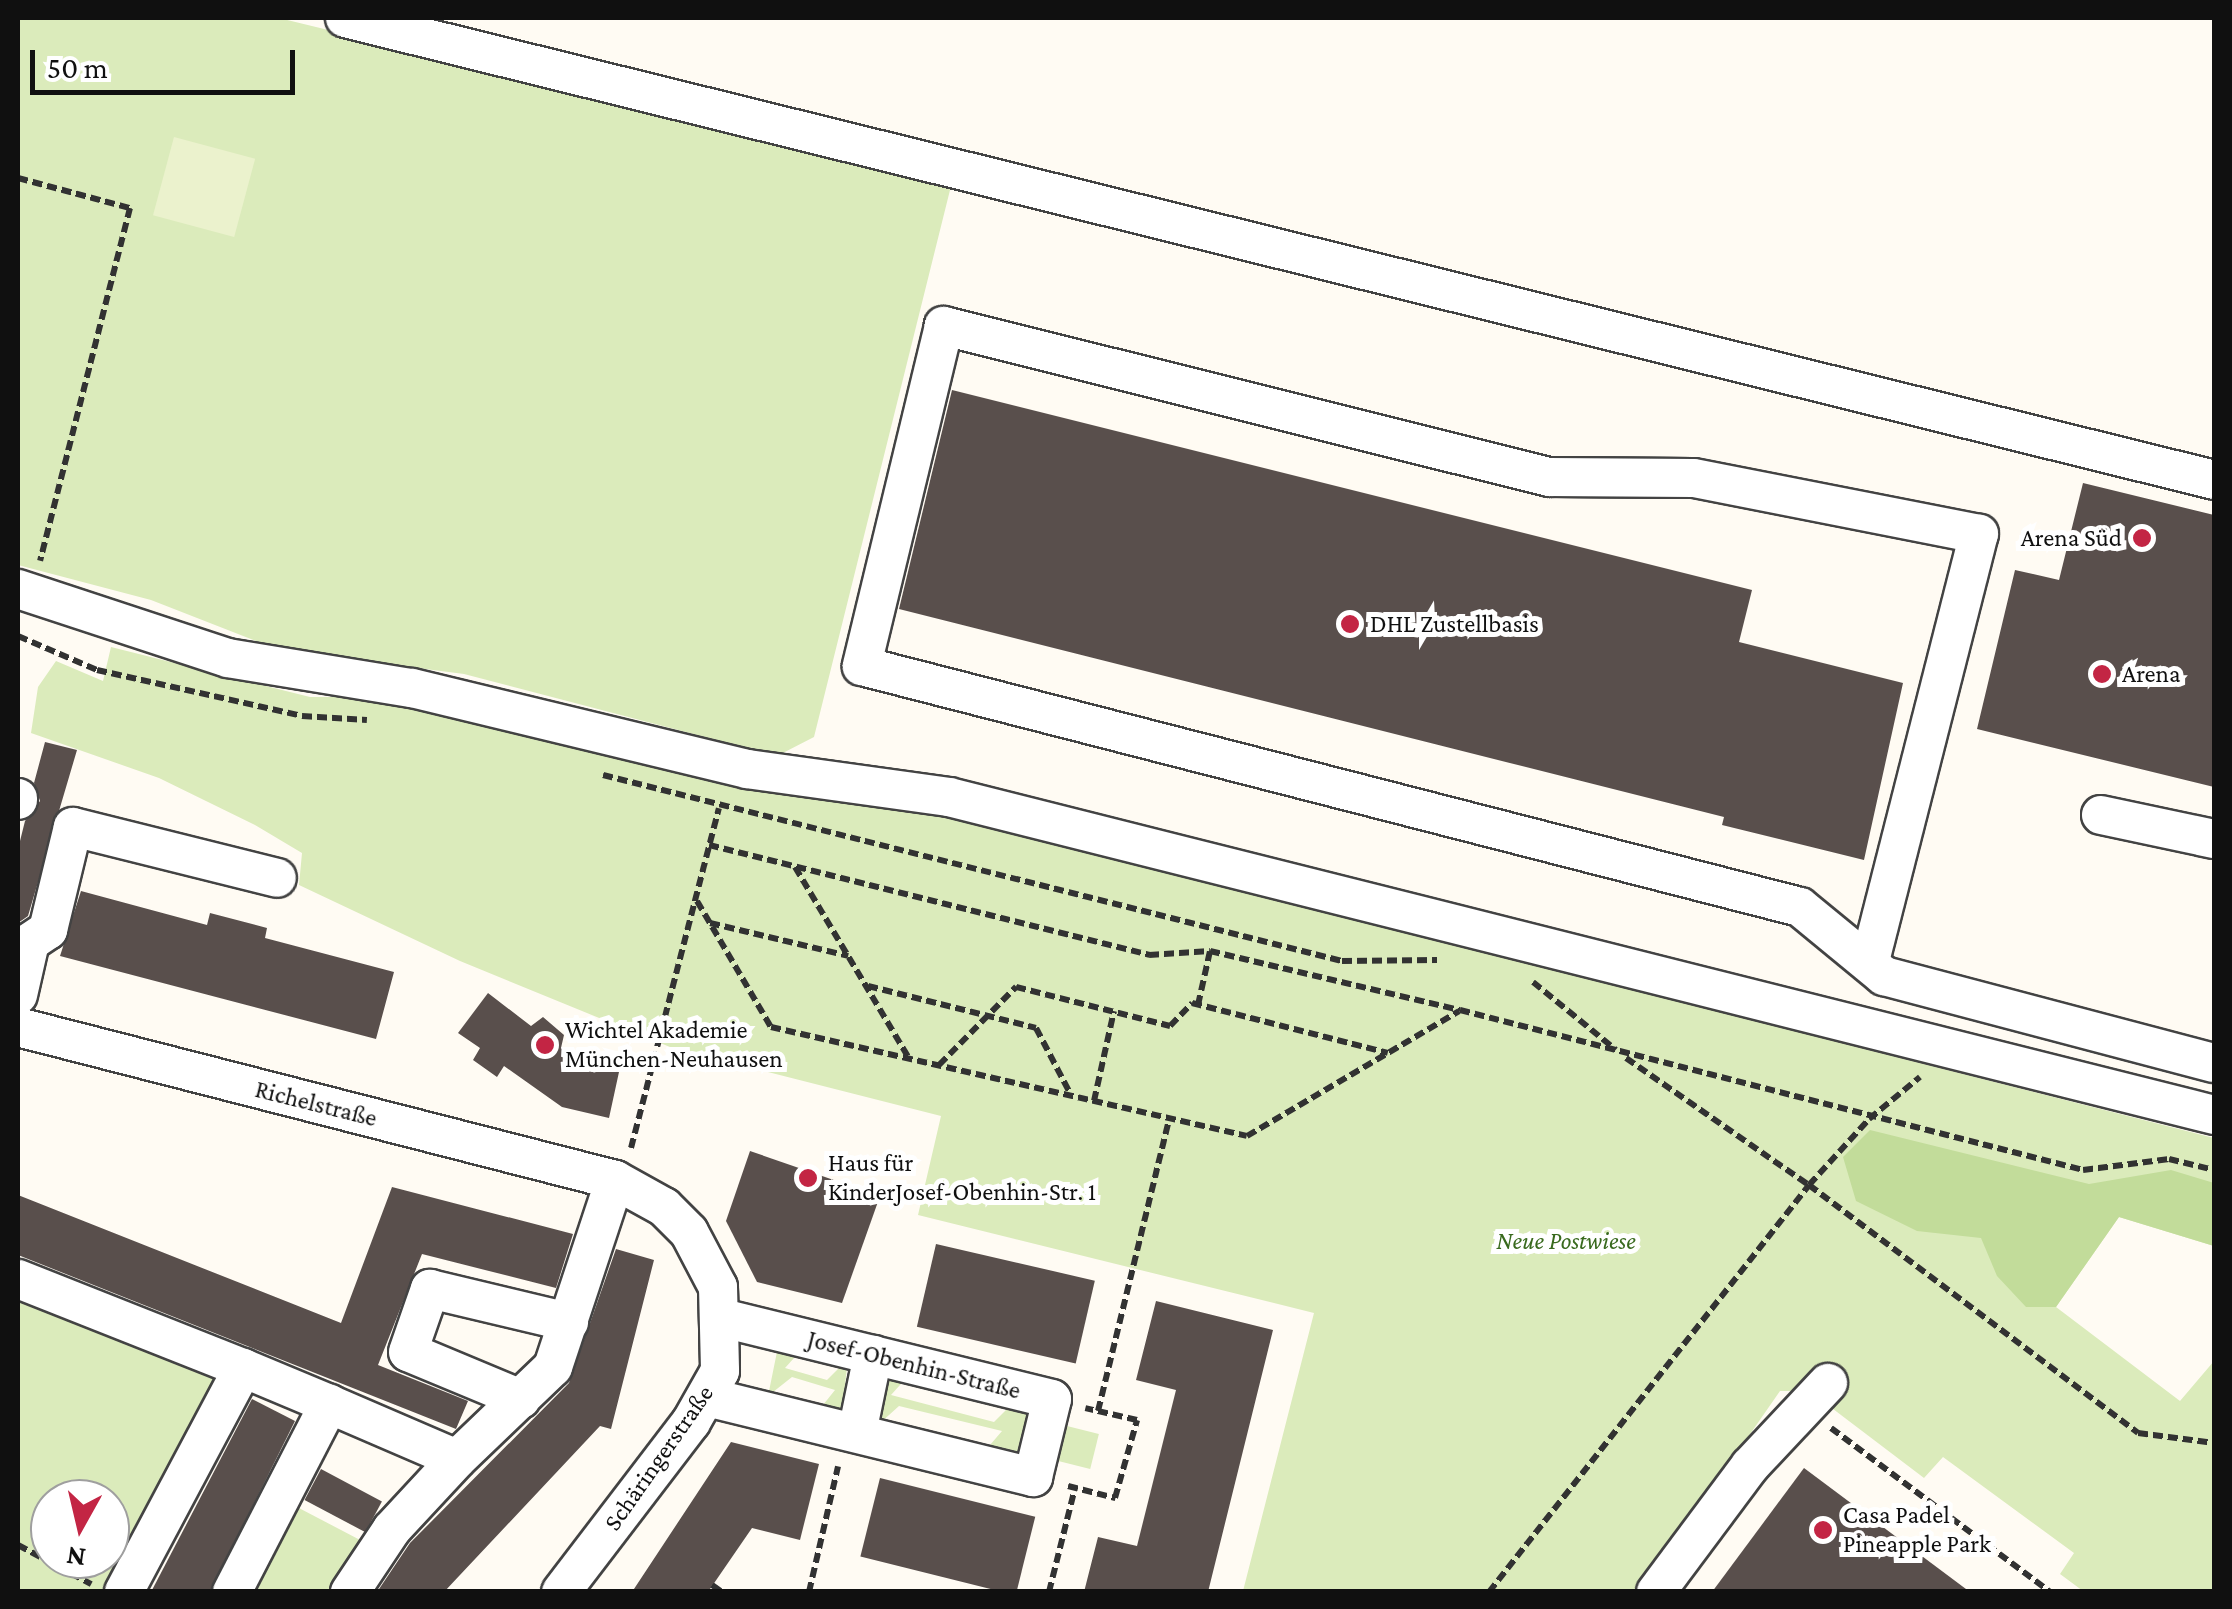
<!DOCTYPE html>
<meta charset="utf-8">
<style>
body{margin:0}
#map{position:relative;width:2232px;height:1609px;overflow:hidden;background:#fffbf3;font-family:"Crimson Pro",serif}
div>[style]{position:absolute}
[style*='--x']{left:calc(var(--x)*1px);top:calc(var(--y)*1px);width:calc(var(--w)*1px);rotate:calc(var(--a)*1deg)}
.green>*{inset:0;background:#dbebbb;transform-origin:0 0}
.forest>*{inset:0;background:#c2dc9a}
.pitch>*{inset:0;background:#ebf2cd;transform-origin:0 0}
.building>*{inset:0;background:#594f4c;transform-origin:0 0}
.path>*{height:6px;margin-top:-3px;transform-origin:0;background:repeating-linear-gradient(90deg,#323232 0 10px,transparent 0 15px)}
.roads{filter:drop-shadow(2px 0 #434343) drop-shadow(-2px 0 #434343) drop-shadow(0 2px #434343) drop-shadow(0 -2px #434343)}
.minor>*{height:38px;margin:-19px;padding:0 19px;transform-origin:19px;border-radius:19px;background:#fff}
.dots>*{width:28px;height:28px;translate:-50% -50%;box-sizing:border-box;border:5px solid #fff;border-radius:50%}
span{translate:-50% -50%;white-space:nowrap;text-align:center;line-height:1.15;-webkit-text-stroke:10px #fff;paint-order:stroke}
.poi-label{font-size:25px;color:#101010}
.right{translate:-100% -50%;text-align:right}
.left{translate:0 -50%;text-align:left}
.street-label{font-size:25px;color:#101010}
.park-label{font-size:25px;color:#396a1e;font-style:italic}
.frame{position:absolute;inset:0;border:20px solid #101010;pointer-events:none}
.north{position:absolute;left:30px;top:1479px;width:100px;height:100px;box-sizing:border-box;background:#fff;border:2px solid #9f9f9f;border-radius:50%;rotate:188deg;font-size:28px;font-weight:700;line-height:40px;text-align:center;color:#101010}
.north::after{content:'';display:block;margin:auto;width:35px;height:45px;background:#c32544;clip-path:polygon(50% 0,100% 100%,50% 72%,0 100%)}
.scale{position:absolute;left:30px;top:50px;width:265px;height:45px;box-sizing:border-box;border:5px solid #101010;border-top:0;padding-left:12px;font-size:30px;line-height:35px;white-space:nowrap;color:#101010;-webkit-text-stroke:8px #fff;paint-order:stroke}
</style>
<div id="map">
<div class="green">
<i style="clip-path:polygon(18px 18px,279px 18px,952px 182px,814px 737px,777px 756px,464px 674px,279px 650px,151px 600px,18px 565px)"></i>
<i style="clip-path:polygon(111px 647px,310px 697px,398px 697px,792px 795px,961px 818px,2214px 1138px,2214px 1246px,2119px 1217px,2056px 1307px,2180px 1401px,2214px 1361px,2214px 1591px,2083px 1591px,2060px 1574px,2074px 1553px,1943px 1457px,1924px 1478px,1812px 1393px,1797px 1391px,1780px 1391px,1641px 1591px,1243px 1591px,1314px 1313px,918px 1215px,941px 1116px,670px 1047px,460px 961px,299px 885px,302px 853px,255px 825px,159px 778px,31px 733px,38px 687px,56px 661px,103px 681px)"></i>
<i style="clip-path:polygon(evenodd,18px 1289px,224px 1373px,118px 1591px,18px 1591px,18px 1289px,50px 1499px,110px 1499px,110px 1559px,50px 1559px,50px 1499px)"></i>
<i style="clip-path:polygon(779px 1342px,803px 1348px,785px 1368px,827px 1380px,848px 1359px,842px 1411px,819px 1410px,835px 1390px,792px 1377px,768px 1396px)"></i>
<i style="clip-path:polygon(909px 1375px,891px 1395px,994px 1422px,1014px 1402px,1032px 1413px,1022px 1454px,984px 1452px,1002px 1431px,899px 1406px,879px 1424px,879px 1376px)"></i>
<i style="left:1063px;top:1425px;width:37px;height:36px;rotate:14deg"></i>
<i style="clip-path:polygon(297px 1507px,362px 1541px,329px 1591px,253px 1592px)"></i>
</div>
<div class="forest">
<i style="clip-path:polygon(1870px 1130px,2089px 1184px,2171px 1170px,2214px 1183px,2214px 1246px,2119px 1217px,2056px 1307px,2026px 1307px,1997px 1276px,1981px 1238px,1917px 1231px,1856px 1201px,1843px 1157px)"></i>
</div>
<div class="pitch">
<i style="left:174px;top:137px;width:84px;height:81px;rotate:15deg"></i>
</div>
<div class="building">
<i style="clip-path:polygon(952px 390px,1752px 590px,1739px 642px,1903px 683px,1864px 860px,1722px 825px,1724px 817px,899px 609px)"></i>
<i style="clip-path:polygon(2083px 483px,2214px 515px,2214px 787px,1977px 729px,2015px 570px,2059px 580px)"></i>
<i style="clip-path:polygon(45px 742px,77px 750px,28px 916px,18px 923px,18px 849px,25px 821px,40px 801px,34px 783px)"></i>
<i style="clip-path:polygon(81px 891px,207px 925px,210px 913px,267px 928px,265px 938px,394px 972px,376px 1039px,60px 956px)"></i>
<i style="clip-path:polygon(488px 993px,531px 1026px,543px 1017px,564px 1035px,561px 1048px,587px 1066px,619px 1072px,609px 1118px,562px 1107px,504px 1066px,497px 1077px,473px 1060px,480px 1048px,458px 1033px)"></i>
<i style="clip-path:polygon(750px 1151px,880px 1196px,842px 1303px,757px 1282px,726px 1221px)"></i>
<i style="clip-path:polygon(392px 1187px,573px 1234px,556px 1288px,422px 1254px,378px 1365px,468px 1401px,456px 1429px,18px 1255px,18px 1195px,341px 1323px)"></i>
<i style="left:936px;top:1244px;width:163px;height:85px;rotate:13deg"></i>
<i style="clip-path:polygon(616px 1249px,654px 1260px,611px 1429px,600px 1426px,444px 1592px,377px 1592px,410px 1543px,569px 1383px)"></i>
<i style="clip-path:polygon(1156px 1301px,1273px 1330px,1208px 1592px,1084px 1592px,1098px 1537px,1137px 1546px,1176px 1390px,1136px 1380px)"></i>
<i style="clip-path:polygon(252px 1399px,295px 1421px,210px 1592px,151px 1592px)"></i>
<i style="clip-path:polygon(731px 1442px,819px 1464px,800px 1540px,752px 1528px,708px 1592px,632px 1592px)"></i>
<i style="clip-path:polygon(1804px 1468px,1970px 1592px,1712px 1592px)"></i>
<i style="left:321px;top:1469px;width:69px;height:35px;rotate:28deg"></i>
<i style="left:880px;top:1478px;width:160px;height:81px;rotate:14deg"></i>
</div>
<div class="path">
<i style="--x:18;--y:178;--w:116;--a:15"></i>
<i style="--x:130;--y:208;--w:364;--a:104.3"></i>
<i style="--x:18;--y:636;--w:86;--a:23.3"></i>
<i style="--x:97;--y:670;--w:210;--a:12.6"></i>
<i style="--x:302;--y:716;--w:65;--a:3.5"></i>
<i style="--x:603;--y:775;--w:762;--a:14.13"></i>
<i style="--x:1342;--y:961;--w:95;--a:-0.6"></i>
<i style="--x:709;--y:845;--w:454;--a:14"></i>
<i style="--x:1149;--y:955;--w:61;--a:-3.8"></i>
<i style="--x:1210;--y:951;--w:257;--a:13.3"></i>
<i style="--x:1460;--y:1010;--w:643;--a:14.4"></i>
<i style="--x:2083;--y:1170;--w:87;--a:-7.3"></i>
<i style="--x:2169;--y:1159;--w:46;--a:13.7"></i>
<i style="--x:795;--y:867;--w:222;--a:59.2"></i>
<i style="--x:697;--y:901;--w:146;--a:59.6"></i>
<i style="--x:771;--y:1027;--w:488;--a:12.9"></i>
<i style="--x:1247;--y:1136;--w:246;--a:-30.5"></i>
<i style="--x:710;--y:923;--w:142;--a:13.4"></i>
<i style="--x:1533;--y:982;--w:107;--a:39.3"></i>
<i style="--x:868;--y:986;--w:173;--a:14"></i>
<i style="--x:1036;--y:1028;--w:76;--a:62.4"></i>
<i style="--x:1198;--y:1005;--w:55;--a:-77.5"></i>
<i style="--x:1626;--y:1058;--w:223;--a:34.8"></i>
<i style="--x:1809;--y:1185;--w:412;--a:37"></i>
<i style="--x:2138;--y:1433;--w:77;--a:7.5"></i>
<i style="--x:939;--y:1065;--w:110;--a:-45.4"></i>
<i style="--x:1016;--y:987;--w:159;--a:14.2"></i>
<i style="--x:1170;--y:1026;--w:32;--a:-46"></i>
<i style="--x:1192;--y:1003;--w:202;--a:14.3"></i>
<i style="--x:1094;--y:1101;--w:92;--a:-77.5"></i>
<i style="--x:631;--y:1148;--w:351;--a:-75.5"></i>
<i style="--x:1098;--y:1411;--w:301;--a:-76.3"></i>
<i style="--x:1831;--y:1428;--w:274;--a:36.8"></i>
<i style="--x:1068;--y:1486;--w:49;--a:14.3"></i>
<i style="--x:1115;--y:1498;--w:81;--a:-74.2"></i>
<i style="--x:1137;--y:1420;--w:53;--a:-167"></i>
<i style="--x:18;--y:1545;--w:83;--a:28.1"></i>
<i style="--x:712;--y:1585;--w:12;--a:35"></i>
<i style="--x:809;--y:1592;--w:129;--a:-77"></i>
<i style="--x:1049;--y:1592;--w:107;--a:-76"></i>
<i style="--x:1489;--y:1592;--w:518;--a:-51.82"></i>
<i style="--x:1809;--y:1185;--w:89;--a:-47.7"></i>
<i style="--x:1869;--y:1119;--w:66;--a:-39.5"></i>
</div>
<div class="roads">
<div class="minor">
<i style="--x:345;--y:18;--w:1925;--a:13.88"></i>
<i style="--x:18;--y:589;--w:221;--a:18.2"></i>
<i style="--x:228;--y:658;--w:186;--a:9.3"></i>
<i style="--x:412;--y:688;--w:345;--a:13.6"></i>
<i style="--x:747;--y:769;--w:204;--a:7.9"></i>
<i style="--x:949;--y:797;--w:1304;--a:14.11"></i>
<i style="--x:18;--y:798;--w:2;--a:90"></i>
<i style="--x:2101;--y:815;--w:116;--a:12"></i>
<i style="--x:1870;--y:961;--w:441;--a:-75.7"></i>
<i style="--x:1979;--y:534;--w:291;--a:-168.9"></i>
<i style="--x:1693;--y:478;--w:144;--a:-179.6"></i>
<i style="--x:1549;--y:477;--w:624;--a:-165.99"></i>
<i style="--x:944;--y:326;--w:350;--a:103.6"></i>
<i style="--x:862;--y:666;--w:968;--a:14.41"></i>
<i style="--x:1800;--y:907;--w:109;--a:39.4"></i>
<i style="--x:1884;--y:976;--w:341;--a:14.8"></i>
<i style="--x:18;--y:995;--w:54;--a:-77.2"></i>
<i style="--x:30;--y:942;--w:22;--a:-34"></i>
<i style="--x:48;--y:930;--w:106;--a:-76.4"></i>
<i style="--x:73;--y:827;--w:210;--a:14"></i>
<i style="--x:18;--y:1027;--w:616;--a:14.37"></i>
<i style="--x:615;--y:1180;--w:56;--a:28.9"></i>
<i style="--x:664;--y:1207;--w:35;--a:45"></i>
<i style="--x:689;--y:1232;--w:62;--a:62.2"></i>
<i style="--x:718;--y:1287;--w:84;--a:88.6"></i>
<i style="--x:720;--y:1371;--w:59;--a:119.6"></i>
<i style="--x:691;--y:1422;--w:214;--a:127.4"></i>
<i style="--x:18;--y:1279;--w:242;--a:21.6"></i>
<i style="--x:243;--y:1368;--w:254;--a:118"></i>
<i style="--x:243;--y:1368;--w:93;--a:22.7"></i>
<i style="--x:707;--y:1397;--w:336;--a:13.8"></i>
<i style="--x:1033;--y:1477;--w:80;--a:-76.3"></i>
<i style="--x:1052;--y:1399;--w:340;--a:-166.2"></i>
<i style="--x:521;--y:1399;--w:122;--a:-157.4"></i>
<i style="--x:408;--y:1352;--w:67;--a:-70.8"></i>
<i style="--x:430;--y:1289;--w:143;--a:13.4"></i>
<i style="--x:857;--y:1433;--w:80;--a:-78.4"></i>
<i style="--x:457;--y:1459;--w:133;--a:-43.8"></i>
<i style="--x:553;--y:1367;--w:197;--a:-71.7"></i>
<i style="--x:232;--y:1592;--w:212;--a:-62.7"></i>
<i style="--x:329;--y:1404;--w:139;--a:23.3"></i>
<i style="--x:457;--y:1459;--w:96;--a:132.9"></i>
<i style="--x:392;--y:1529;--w:76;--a:123.7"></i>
<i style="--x:1656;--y:1592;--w:157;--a:-53.3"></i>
<i style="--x:1750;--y:1466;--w:114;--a:-46.8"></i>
</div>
</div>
<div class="dots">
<i style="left:2142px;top:538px;background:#c32544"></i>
<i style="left:1350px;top:624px;background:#c32544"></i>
<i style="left:2102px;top:674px;background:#c32544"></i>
<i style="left:545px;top:1045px;background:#c32544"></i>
<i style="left:808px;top:1178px;background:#c32544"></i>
<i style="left:1823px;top:1530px;background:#c32544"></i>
</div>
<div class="poi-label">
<span class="right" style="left:2122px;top:538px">Arena Süd</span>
<span class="left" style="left:1370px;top:624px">DHL Zustellbasis</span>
<span class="left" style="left:2122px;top:674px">Arena</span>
<span class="left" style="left:565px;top:1045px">Wichtel Akademie<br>München-Neuhausen</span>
<span class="left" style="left:828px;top:1178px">Haus für<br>KinderJosef-Obenhin-Str. 1</span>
<span class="left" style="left:1843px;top:1530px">Casa Padel<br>Pineapple Park</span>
</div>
<div class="street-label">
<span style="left:316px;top:1104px;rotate:14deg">Richelstraße</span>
<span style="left:914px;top:1365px;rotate:14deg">Josef-Obenhin-Straße</span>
<span style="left:659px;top:1458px;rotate:-55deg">Schäringerstraße</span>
</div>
<div class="park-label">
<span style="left:1566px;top:1241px">Neue Postwiese</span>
</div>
<div class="frame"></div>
<div class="north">N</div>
<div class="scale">50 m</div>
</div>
